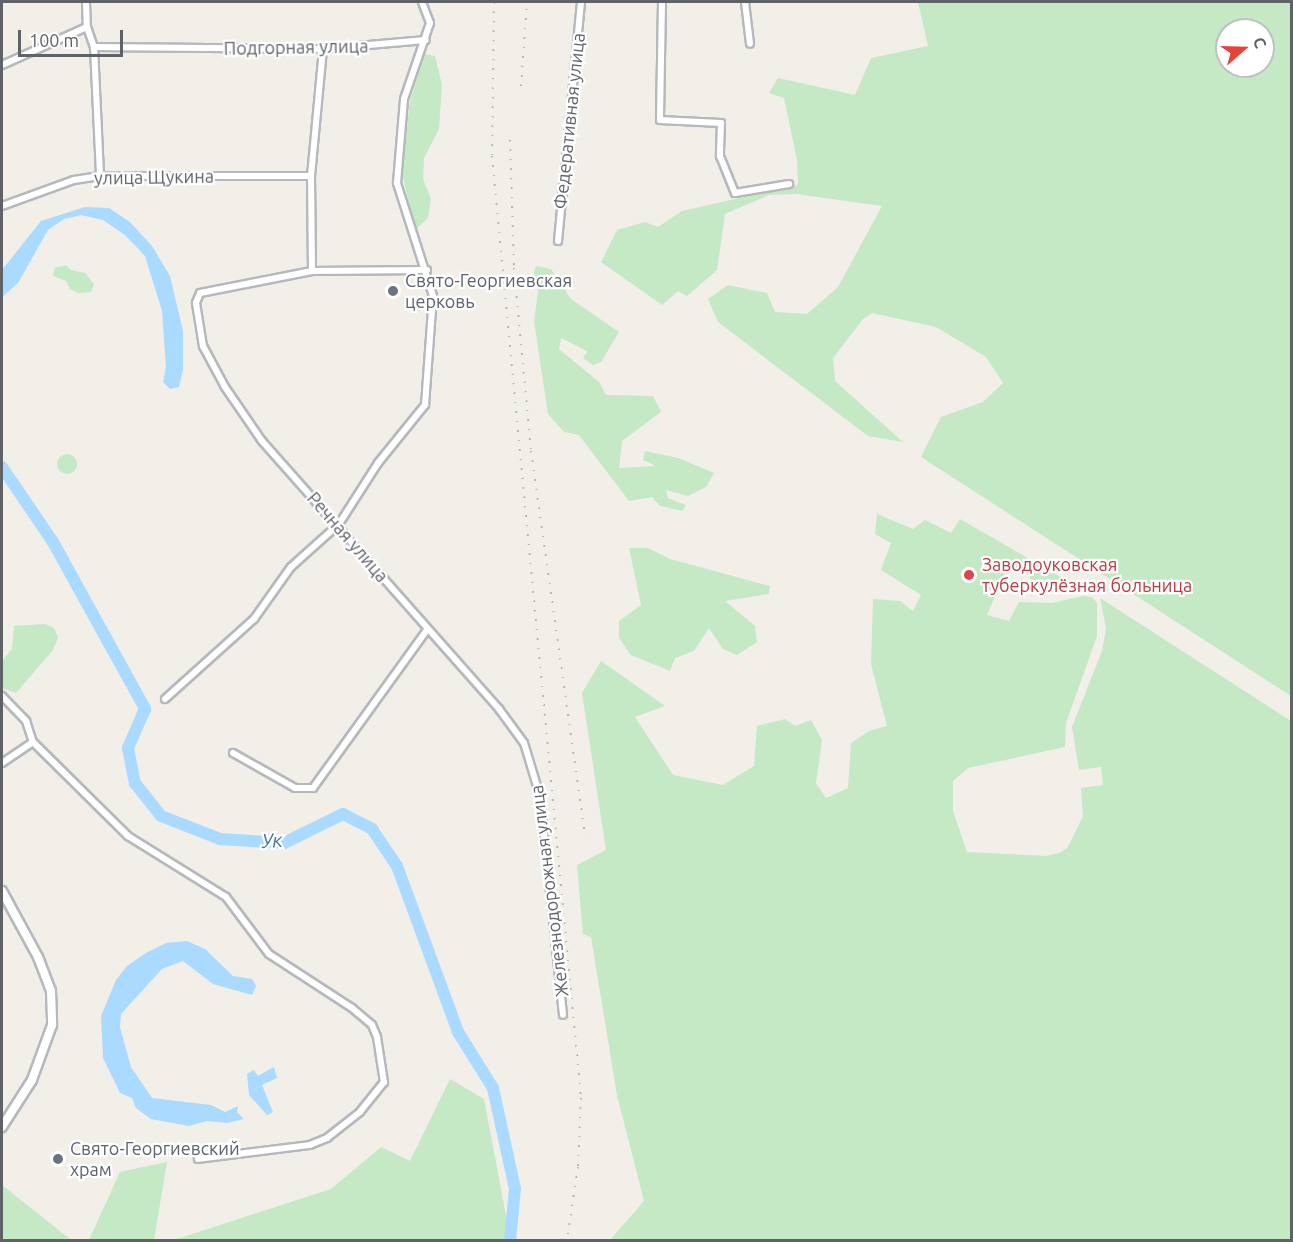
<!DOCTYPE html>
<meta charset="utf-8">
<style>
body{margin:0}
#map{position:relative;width:1293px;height:1242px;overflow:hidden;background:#f1efe8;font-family:Ubuntu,sans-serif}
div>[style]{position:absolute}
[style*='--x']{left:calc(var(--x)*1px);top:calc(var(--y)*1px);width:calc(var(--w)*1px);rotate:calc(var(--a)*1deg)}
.green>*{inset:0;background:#c5e8c5}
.round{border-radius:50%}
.water>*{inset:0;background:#aadaff}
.river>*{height:12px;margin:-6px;padding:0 6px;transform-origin:6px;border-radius:6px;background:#aadaff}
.roads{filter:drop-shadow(2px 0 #b5b8bc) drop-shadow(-2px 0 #b5b8bc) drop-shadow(0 2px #b5b8bc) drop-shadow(0 -2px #b5b8bc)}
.minor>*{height:6px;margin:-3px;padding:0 3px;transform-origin:3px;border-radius:3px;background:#fff}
.tertiary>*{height:8px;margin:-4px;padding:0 4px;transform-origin:4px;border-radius:4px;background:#fff}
.rail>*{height:2px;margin-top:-1px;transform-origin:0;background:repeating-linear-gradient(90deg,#b6b7b8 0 1.5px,transparent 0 9.5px)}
.dots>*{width:16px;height:16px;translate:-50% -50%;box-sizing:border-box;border:3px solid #fff;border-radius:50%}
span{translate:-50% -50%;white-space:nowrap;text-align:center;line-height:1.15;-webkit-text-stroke:4.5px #fff;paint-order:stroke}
.street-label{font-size:18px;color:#5f6368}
.worship-label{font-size:18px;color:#5b616d}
.left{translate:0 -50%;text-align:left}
.health-label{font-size:18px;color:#be3a42}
.water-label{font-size:20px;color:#4174aa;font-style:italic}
.frame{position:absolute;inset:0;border:3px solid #5f6368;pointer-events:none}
.north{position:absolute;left:1215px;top:18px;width:60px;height:60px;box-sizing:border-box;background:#fff;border:2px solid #bfc1c3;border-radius:50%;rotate:70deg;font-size:16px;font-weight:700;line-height:24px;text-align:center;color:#5f6368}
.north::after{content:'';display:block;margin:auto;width:21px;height:27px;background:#ea4335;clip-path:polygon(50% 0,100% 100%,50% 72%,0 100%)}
.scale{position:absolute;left:18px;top:30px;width:105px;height:27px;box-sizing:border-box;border:3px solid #5f6368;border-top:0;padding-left:8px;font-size:18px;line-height:21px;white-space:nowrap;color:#5f6368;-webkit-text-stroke:4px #fff;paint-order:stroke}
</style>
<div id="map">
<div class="green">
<i style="clip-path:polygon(evenodd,918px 2px,1291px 2px,1291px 696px,921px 457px,941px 417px,983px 402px,1003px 383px,986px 357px,936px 327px,872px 313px,863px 319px,833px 358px,835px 381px,903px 442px,868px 436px,718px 322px,708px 299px,728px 285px,767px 293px,775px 312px,807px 314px,838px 287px,882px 206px,796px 194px,769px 195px,725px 214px,717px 270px,687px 296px,678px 291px,662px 305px,601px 262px,617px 230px,645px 222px,658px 227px,682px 211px,798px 185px,797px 160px,784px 98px,769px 93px,778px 78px,855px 95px,871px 58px,928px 46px,918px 2px,1227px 30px,1263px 30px,1263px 66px,1227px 66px,1227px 30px)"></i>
<i style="clip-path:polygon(425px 54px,435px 56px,442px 85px,439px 129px,424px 158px,423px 179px,431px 199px,428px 218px,415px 230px,402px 173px,410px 101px)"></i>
<i style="clip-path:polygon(66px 265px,71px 270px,85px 273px,94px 284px,91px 292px,78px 293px,70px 289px,66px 281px,53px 276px,55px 268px)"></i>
<i style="clip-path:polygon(536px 266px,551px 269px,571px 299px,619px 332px,601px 362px,593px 365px,583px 358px,587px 351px,561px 338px,559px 349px,599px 382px,606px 395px,653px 396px,661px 412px,622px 441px,619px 468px,656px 466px,643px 460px,645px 451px,678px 458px,714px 473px,706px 487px,688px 496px,666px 490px,668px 498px,686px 505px,683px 511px,660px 506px,652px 497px,629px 501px,579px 435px,564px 432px,548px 414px,534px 321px,539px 284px,534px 273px)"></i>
<i class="round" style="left:57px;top:454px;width:20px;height:20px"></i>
<i style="clip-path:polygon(877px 514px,913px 529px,925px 520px,951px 533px,960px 519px,1073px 584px,1030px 595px,1030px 576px,1008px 566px,987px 615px,1009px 621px,1019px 602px,1052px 603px,1083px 596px,1092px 597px,1097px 603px,1097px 636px,1066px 723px,1065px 747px,968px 768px,953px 781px,953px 811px,967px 852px,1045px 856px,1060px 853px,1068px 847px,1083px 816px,1081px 788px,1103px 785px,1101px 767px,1079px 770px,1072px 727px,1102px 651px,1106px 628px,1100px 598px,1291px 721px,1291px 1240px,610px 1240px,644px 1201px,617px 1095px,591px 937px,583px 934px,577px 865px,606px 850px,582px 693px,601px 661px,665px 706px,635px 717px,673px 775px,723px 785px,754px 766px,757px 726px,785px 719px,795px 726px,811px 720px,822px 740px,816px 783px,826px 798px,848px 788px,851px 743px,869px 731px,887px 726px,871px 664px,873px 599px,900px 601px,913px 611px,921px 595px,881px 570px,891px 543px,875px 534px)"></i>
<i style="clip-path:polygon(629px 548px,648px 548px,670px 559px,770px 586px,769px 594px,725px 601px,755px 626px,757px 642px,737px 655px,723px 649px,709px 628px,694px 651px,675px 658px,670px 671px,631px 655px,619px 638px,619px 621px,641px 605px)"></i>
<i style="clip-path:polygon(45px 624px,54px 628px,58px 638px,53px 650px,16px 693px,2px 688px,2px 661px,12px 649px,14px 626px)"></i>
<i style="clip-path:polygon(450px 1079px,484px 1099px,507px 1221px,504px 1240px,174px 1240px,331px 1189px,381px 1147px,410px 1161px)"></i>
<i style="clip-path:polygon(167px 1162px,154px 1240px,89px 1240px,120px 1172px)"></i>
<i style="clip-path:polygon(2px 1185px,71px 1240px,2px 1240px)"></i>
</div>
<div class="water">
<i style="clip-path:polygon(85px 207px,109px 208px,130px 222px,152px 246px,170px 276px,183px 331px,183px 370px,179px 387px,170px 389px,163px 382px,166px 367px,162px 311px,145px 256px,125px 235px,103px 220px,81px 215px,64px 219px,48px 230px,18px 283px,2px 297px,2px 270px,41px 221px)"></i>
<i style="clip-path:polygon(187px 941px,205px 949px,233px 976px,252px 979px,256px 986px,252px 995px,213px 984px,183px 961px,162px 969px,121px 1014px,120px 1027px,131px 1067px,152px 1098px,211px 1105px,225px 1112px,238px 1106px,237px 1112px,244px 1119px,227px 1123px,207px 1121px,189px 1126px,151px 1119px,136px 1108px,132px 1098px,120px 1093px,103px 1058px,101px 1016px,116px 980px,127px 966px,146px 953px,166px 943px)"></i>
<i style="clip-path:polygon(274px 1067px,277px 1078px,262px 1085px,273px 1112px,267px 1115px,249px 1095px,247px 1074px,254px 1070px,258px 1076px)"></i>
</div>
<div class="river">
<i style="--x:2;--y:467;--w:91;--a:55.8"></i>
<i style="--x:53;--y:542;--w:191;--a:61.1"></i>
<i style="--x:145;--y:709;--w:43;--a:113.6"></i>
<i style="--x:128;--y:748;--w:36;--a:79"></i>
<i style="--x:135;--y:783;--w:42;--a:51.8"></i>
<i style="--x:161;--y:816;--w:63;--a:21.3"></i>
<i style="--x:220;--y:839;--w:64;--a:3.6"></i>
<i style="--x:284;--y:843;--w:66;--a:-26.2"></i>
<i style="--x:343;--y:814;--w:33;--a:27"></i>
<i style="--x:372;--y:829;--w:45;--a:56"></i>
<i style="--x:397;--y:866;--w:177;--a:69.8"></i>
<i style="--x:458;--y:1032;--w:66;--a:58"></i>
<i style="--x:493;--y:1088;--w:103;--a:77.7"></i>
<i style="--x:515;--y:1189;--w:51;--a:95.6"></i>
</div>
<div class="roads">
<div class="minor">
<i style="--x:86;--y:2;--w:25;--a:88"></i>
<i style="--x:87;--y:27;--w:21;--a:71"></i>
<i style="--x:94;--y:47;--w:129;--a:87.3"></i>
<i style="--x:662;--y:2;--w:118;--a:91"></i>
<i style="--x:660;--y:120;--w:61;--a:2.8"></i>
<i style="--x:721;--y:123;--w:33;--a:92"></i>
<i style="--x:720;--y:156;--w:40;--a:68"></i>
<i style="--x:735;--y:193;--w:55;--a:-9.5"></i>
<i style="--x:745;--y:2;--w:42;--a:83.2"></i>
<i style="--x:94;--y:47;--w:229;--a:0.5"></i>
<i style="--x:323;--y:49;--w:103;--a:-5"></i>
<i style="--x:2;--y:65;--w:93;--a:-24.1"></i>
<i style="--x:2;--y:206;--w:77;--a:-19.9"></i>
<i style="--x:74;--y:180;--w:26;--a:-9"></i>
<i style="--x:100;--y:176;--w:211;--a:0"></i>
<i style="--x:558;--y:241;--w:240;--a:-84.5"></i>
<i style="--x:427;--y:270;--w:115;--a:179.5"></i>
<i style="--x:312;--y:271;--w:114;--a:168.9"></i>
<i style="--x:200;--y:293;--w:11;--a:112"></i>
<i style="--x:196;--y:303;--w:44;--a:80.8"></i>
<i style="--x:203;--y:346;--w:47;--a:61.8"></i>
<i style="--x:225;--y:387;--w:65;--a:55.6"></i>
<i style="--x:262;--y:441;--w:358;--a:48.5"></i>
<i style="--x:499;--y:709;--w:42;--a:53.7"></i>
<i style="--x:524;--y:743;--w:55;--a:73.2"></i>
<i style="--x:540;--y:796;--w:220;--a:84"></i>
<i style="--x:312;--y:271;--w:95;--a:-90.6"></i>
<i style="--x:311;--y:176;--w:128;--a:-84.6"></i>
<i style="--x:2;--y:696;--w:35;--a:46"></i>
<i style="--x:26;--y:721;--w:22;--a:72"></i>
<i style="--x:33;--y:742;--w:134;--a:44.7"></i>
<i style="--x:128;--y:836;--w:115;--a:31.9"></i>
<i style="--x:226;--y:897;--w:71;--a:53"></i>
<i style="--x:269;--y:954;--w:99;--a:33"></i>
<i style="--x:352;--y:1008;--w:26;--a:40"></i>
<i style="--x:372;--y:1025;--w:13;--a:67"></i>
<i style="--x:377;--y:1037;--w:46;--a:81.2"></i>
<i style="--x:384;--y:1082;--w:38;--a:129"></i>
<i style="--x:360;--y:1112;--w:42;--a:141.8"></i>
<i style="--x:327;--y:1138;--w:18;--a:158"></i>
<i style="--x:310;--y:1145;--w:113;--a:172.9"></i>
<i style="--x:165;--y:699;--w:120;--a:-42"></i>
<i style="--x:254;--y:619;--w:64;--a:-54.6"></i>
<i style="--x:291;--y:567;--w:64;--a:-41.9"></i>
<i style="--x:339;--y:524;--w:72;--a:-57.4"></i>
<i style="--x:378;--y:463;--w:75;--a:-51"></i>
<i style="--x:425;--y:405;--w:109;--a:-85.8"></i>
<i style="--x:433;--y:296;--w:119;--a:-107.7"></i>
<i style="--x:397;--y:183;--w:84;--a:-85.2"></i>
<i style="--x:404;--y:99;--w:80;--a:-71.1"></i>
<i style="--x:430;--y:23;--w:22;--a:-111"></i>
<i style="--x:233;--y:753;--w:71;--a:29.4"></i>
<i style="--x:295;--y:788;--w:18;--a:0"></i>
<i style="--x:313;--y:788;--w:195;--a:-54.2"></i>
<i style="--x:2;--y:763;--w:37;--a:-34"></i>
</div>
<div class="tertiary">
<i style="--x:2;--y:891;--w:75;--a:61.4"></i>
<i style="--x:38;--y:957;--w:36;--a:69"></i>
<i style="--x:51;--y:991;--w:34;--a:88"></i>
<i style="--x:52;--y:1025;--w:59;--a:110"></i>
<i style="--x:32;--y:1080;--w:56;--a:122.6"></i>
</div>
</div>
<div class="rail">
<i style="--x:494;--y:2;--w:154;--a:90.7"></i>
<i style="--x:492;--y:156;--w:946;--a:84.6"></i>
<i style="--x:581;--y:1098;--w:69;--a:92.5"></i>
<i style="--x:578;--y:1167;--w:74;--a:98.6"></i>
<i style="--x:521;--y:86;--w:84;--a:-85.9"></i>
<i style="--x:510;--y:140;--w:128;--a:88.2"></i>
<i style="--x:514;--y:268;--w:184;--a:84.7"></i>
<i style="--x:531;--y:451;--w:390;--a:82"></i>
</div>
<div class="dots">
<i style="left:393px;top:291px;background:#6b7280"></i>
<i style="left:969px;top:575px;background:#e0444e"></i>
<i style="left:58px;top:1159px;background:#6b7280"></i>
</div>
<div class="street-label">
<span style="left:296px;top:47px;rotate:-1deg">Подгорная улица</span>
<span style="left:569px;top:121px;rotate:-84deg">Федеративная улица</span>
<span style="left:154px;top:177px;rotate:-1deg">улица Щукина</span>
<span style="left:348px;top:537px;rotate:49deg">Речная улица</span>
<span style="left:549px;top:891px;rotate:-97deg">Железнодорожная улица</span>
</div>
<div class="worship-label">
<span class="left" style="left:405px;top:291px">Свято-Георгиевская<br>церковь</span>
<span class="left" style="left:70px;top:1159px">Свято-Георгиевский<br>храм</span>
</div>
<div class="health-label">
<span class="left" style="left:982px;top:575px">Заводоуковская<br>туберкулёзная больница</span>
</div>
<div class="water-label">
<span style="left:272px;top:840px;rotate:-3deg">Ук</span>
</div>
<div class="frame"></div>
<div class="north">С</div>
<div class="scale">100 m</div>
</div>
